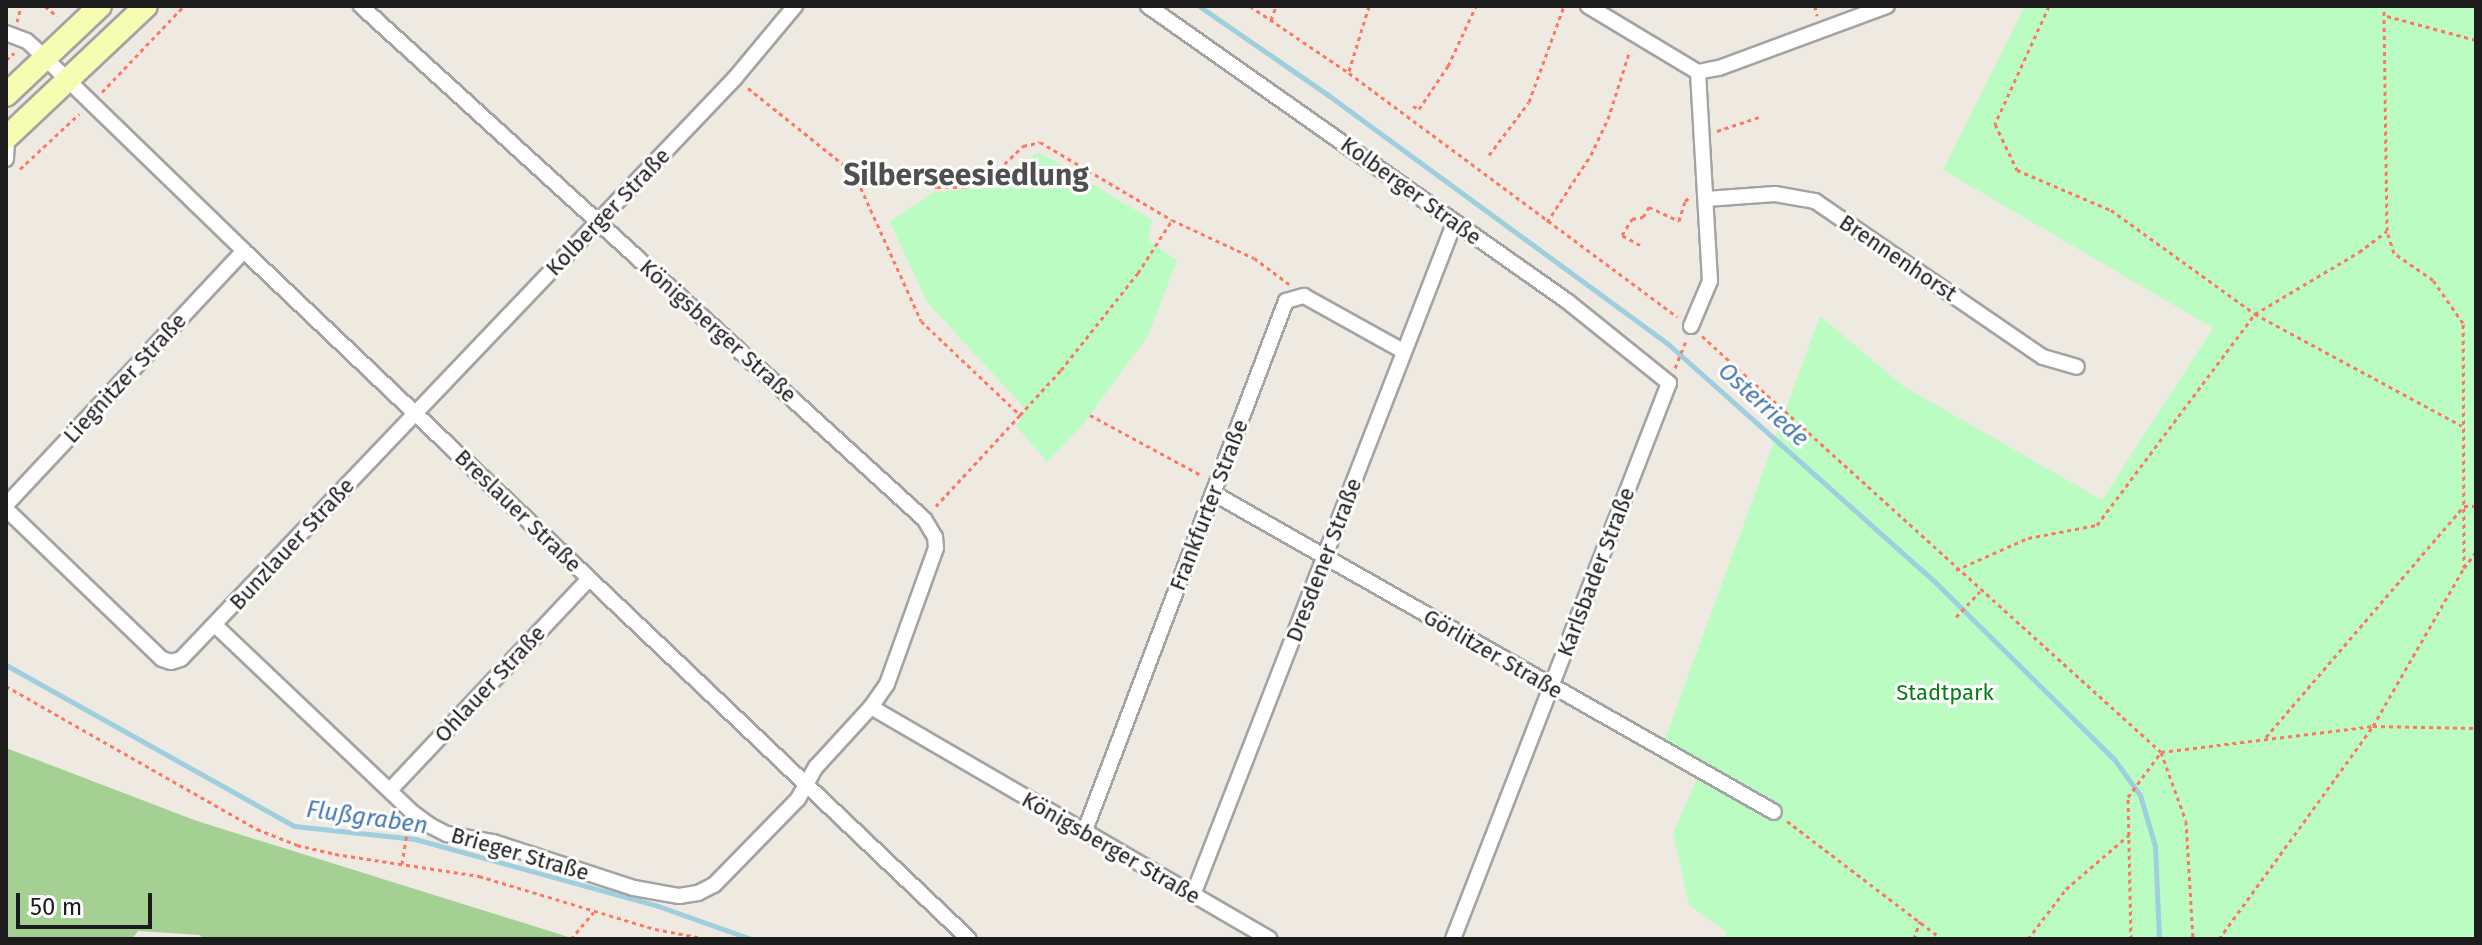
<!DOCTYPE html>
<meta charset="utf-8">
<style>
body{margin:0}
#map{position:relative;width:2482px;height:945px;overflow:hidden;background:#eeeae1;font-family:"Fira Sans",sans-serif}
div>[style]{position:absolute}
[style*='--x']{left:calc(var(--x)*1px);top:calc(var(--y)*1px);width:calc(var(--w)*1px);rotate:calc(var(--a)*1deg)}
.forest>*{inset:0;background:#a4d094}
.park>*{inset:0;background:#bbfcc2}
.stream>*{height:5px;margin:-2.5px;padding:0 2.5px;transform-origin:2.5px;border-radius:2.5px;background:#9fcede}
.path>*{height:3px;margin-top:-1.5px;transform-origin:0;background:repeating-linear-gradient(90deg,#ff7762 0 4px,transparent 0 8px)}
.roads{filter:drop-shadow(2px 0 #a3a3a3) drop-shadow(-2px 0 #a3a3a3) drop-shadow(0 2px #a3a3a3) drop-shadow(0 -2px #a3a3a3)}
.street>*{height:14px;margin:-7px;padding:0 7px;transform-origin:7px;border-radius:7px;background:#fff}
.secondary>*{height:22px;margin:-11px;padding:0 11px;transform-origin:11px;border-radius:11px;background:#f6fcb2}
span{translate:-50% -50%;white-space:nowrap;text-align:center;line-height:1.15;-webkit-text-stroke:6px #fff;paint-order:stroke}
.street-label{font-size:22px;color:#1c1c1c}
.park-label{font-size:22px;color:#067e14}
.water-label{font-size:24px;color:#4577b0;font-style:italic}
.district-label{font-size:30px;color:#4f4f4f;font-weight:700}
.frame{position:absolute;inset:0;border:8px solid #1c1c1c;pointer-events:none}
.scale{position:absolute;left:16px;top:893px;width:136px;height:36px;box-sizing:border-box;border:4px solid #1c1c1c;border-top:0;padding-left:10px;font-size:24px;line-height:28px;white-space:nowrap;color:#1c1c1c;-webkit-text-stroke:6px #fff;paint-order:stroke}
</style>
<div id="map">
<div class="forest">
<i style="clip-path:polygon(6px 748px,197px 821px,575px 939px,202px 939px,200px 935px,138px 931px,132px 939px,12px 939px,6px 936px)"></i>
</div>
<div class="park">
<i style="clip-path:polygon(2025px 6px,2476px 6px,2476px 939px,1725px 939px,1727px 932px,1689px 905px,1673px 833px,1697px 779px,1658px 758px,1820px 316px,1903px 386px,2102px 500px,2213px 328px,1943px 170px)"></i>
<i style="clip-path:polygon(1039px 152px,1152px 220px,1148px 240px,1177px 260px,1148px 336px,1083px 424px,1047px 462px,1016px 426px,1026px 410px,927px 302px,890px 222px,934px 192px,989px 187px)"></i>
</div>
<div class="stream">
<i style="--x:1199;--y:6;--w:157;--a:34.6"></i>
<i style="--x:1328;--y:95;--w:421;--a:36.2"></i>
<i style="--x:1668;--y:344;--w:359;--a:41.7"></i>
<i style="--x:1936;--y:583;--w:250;--a:44.7"></i>
<i style="--x:2114;--y:759;--w:44;--a:54.2"></i>
<i style="--x:2140;--y:795;--w:53;--a:73.6"></i>
<i style="--x:2155;--y:846;--w:93;--a:87.5"></i>
<i style="--x:6;--y:665;--w:330;--a:29.2"></i>
<i style="--x:294;--y:826;--w:122;--a:6.1"></i>
<i style="--x:415;--y:839;--w:252;--a:15.4"></i>
<i style="--x:658;--y:906;--w:99;--a:19.5"></i>
</div>
<div class="path">
<i style="--x:45;--y:6;--w:16;--a:40"></i>
<i style="--x:1250;--y:6;--w:120;--a:34.1"></i>
<i style="--x:1349;--y:73;--w:409;--a:36.6"></i>
<i style="--x:1815;--y:6;--w:10;--a:79"></i>
<i style="--x:2049;--y:6;--w:130;--a:114.6"></i>
<i style="--x:1995;--y:124;--w:51;--a:64.4"></i>
<i style="--x:2017;--y:170;--w:102;--a:23.1"></i>
<i style="--x:2111;--y:210;--w:178;--a:35.8"></i>
<i style="--x:2255;--y:314;--w:235;--a:28.4"></i>
<i style="--x:2387;--y:16;--w:92;--a:15.1"></i>
<i style="--x:1271;--y:20;--w:15;--a:-70"></i>
<i style="--x:17;--y:22;--w:16;--a:-76"></i>
<i style="--x:6;--y:60;--w:11;--a:-41"></i>
<i style="--x:1349;--y:71;--w:68;--a:-72.9"></i>
<i style="--x:748;--y:88;--w:136;--a:38.7"></i>
<i style="--x:854;--y:173;--w:162;--a:65.6"></i>
<i style="--x:921;--y:321;--w:137;--a:43.5"></i>
<i style="--x:1020;--y:415;--w:125;--a:132.7"></i>
<i style="--x:102;--y:92;--w:119;--a:-46.4"></i>
<i style="--x:1413;--y:106;--w:7;--a:27"></i>
<i style="--x:1419;--y:109;--w:52;--a:-56"></i>
<i style="--x:1448;--y:66;--w:66;--a:-65"></i>
<i style="--x:1717;--y:131;--w:44;--a:-18.4"></i>
<i style="--x:1489;--y:155;--w:66;--a:-53"></i>
<i style="--x:1529;--y:102;--w:102;--a:-70"></i>
<i style="--x:20;--y:169;--w:81;--a:-43"></i>
<i style="--x:855;--y:173;--w:83;--a:9.7"></i>
<i style="--x:937;--y:187;--w:28;--a:0"></i>
<i style="--x:965;--y:187;--w:30;--a:-23"></i>
<i style="--x:993;--y:175;--w:42;--a:-44"></i>
<i style="--x:1023;--y:146;--w:17;--a:-13"></i>
<i style="--x:1040;--y:142;--w:153;--a:30.6"></i>
<i style="--x:1172;--y:220;--w:90;--a:24.9"></i>
<i style="--x:1254;--y:258;--w:44;--a:36.6"></i>
<i style="--x:1547;--y:222;--w:80;--a:-56.7"></i>
<i style="--x:1591;--y:155;--w:40;--a:-65"></i>
<i style="--x:1608;--y:119;--w:72;--a:-72.3"></i>
<i style="--x:1640;--y:245;--w:21;--a:-151"></i>
<i style="--x:1622;--y:235;--w:19;--a:-58"></i>
<i style="--x:1632;--y:219;--w:11;--a:-10"></i>
<i style="--x:1643;--y:217;--w:12;--a:-59"></i>
<i style="--x:1649;--y:207;--w:33;--a:25"></i>
<i style="--x:1679;--y:221;--w:21;--a:-73"></i>
<i style="--x:1685;--y:201;--w:6;--a:-39"></i>
<i style="--x:1702;--y:336;--w:619;--a:42.19"></i>
<i style="--x:2161;--y:752;--w:73;--a:70.1"></i>
<i style="--x:2186;--y:821;--w:118;--a:86.6"></i>
<i style="--x:1675;--y:368;--w:29;--a:-68"></i>
<i style="--x:1020;--y:415;--w:61;--a:-47.7"></i>
<i style="--x:1061;--y:370;--w:124;--a:-51.6"></i>
<i style="--x:1138;--y:273;--w:63;--a:-57.3"></i>
<i style="--x:1090;--y:415;--w:128;--a:28.4"></i>
<i style="--x:2464;--y:568;--w:20;--a:-53"></i>
<i style="--x:1956;--y:570;--w:79;--a:-24"></i>
<i style="--x:2028;--y:538;--w:70;--a:-10.7"></i>
<i style="--x:2097;--y:525;--w:264;--a:-53.2"></i>
<i style="--x:2255;--y:314;--w:121;--a:-30.8"></i>
<i style="--x:2359;--y:252;--w:35;--a:-37"></i>
<i style="--x:1956;--y:617;--w:35;--a:-47"></i>
<i style="--x:6;--y:686;--w:289;--a:29.7"></i>
<i style="--x:257;--y:829;--w:43;--a:21.8"></i>
<i style="--x:297;--y:845;--w:39;--a:13"></i>
<i style="--x:335;--y:854;--w:146;--a:8.7"></i>
<i style="--x:479;--y:876;--w:184;--a:16.8"></i>
<i style="--x:655;--y:929;--w:54;--a:10.7"></i>
<i style="--x:2266;--y:737;--w:304;--a:-49.4"></i>
<i style="--x:2464;--y:506;--w:12;--a:0"></i>
<i style="--x:1787;--y:821;--w:195;--a:37.3"></i>
<i style="--x:402;--y:864;--w:36;--a:-81"></i>
<i style="--x:571;--y:939;--w:35;--a:-50"></i>
<i style="--x:1914;--y:939;--w:19;--a:-72"></i>
<i style="--x:2028;--y:939;--w:63;--a:-52.8"></i>
<i style="--x:2066;--y:889;--w:83;--a:-40.6"></i>
<i style="--x:2131;--y:939;--w:142;--a:-91.2"></i>
<i style="--x:2128;--y:797;--w:56;--a:-53.7"></i>
<i style="--x:2161;--y:752;--w:214;--a:-7"></i>
<i style="--x:2373;--y:726;--w:103;--a:1.1"></i>
<i style="--x:2219;--y:939;--w:263;--a:-54.1"></i>
<i style="--x:2373;--y:726;--w:182;--a:-60.1"></i>
<i style="--x:2464;--y:568;--w:245;--a:-90.2"></i>
<i style="--x:2463;--y:323;--w:52;--a:-124.9"></i>
<i style="--x:2433;--y:280;--w:47;--a:-145.3"></i>
<i style="--x:2394;--y:253;--w:23;--a:-108"></i>
<i style="--x:2387;--y:231;--w:225;--a:-90.8"></i>
</div>
<div class="roads">
<div class="street">
<i style="--x:1148;--y:6;--w:512;--a:35.15"></i>
<i style="--x:1567;--y:301;--w:131;--a:38.8"></i>
<i style="--x:1669;--y:383;--w:596;--a:111.23"></i>
<i style="--x:1588;--y:6;--w:128;--a:31"></i>
<i style="--x:1698;--y:72;--w:21;--a:-11"></i>
<i style="--x:1719;--y:68;--w:179;--a:-20.3"></i>
<i style="--x:6;--y:33;--w:22;--a:21"></i>
<i style="--x:27;--y:41;--w:26;--a:43"></i>
<i style="--x:46;--y:59;--w:276;--a:44.1"></i>
<i style="--x:244;--y:251;--w:999;--a:43.5"></i>
<i style="--x:6;--y:159;--w:22;--a:-87"></i>
<i style="--x:1706;--y:199;--w:69;--a:-4.1"></i>
<i style="--x:1775;--y:194;--w:41;--a:9.9"></i>
<i style="--x:1815;--y:201;--w:276;--a:34.4"></i>
<i style="--x:2043;--y:357;--w:35;--a:16"></i>
<i style="--x:1691;--y:326;--w:49;--a:-67.1"></i>
<i style="--x:1710;--y:281;--w:209;--a:-93.3"></i>
<i style="--x:1213;--y:493;--w:645;--a:29.62"></i>
<i style="--x:6;--y:505;--w:348;--a:-46.9"></i>
<i style="--x:6;--y:509;--w:216;--a:43.9"></i>
<i style="--x:162;--y:659;--w:9;--a:18"></i>
<i style="--x:171;--y:662;--w:10;--a:-17"></i>
<i style="--x:181;--y:659;--w:803;--a:-46.36"></i>
<i style="--x:735;--y:78;--w:94;--a:-50.2"></i>
<i style="--x:216;--y:626;--w:272;--a:43.5"></i>
<i style="--x:413;--y:813;--w:22;--a:36"></i>
<i style="--x:431;--y:826;--w:18;--a:27"></i>
<i style="--x:447;--y:834;--w:47;--a:9.9"></i>
<i style="--x:493;--y:842;--w:148;--a:18.1"></i>
<i style="--x:634;--y:888;--w:46;--a:10.1"></i>
<i style="--x:679;--y:896;--w:19;--a:-9"></i>
<i style="--x:698;--y:893;--w:18;--a:-27"></i>
<i style="--x:714;--y:885;--w:120;--a:-45.7"></i>
<i style="--x:798;--y:799;--w:37;--a:-61"></i>
<i style="--x:816;--y:767;--w:81;--a:-47.5"></i>
<i style="--x:871;--y:707;--w:28;--a:-55"></i>
<i style="--x:887;--y:684;--w:145;--a:-70.2"></i>
<i style="--x:936;--y:548;--w:11;--a:-95"></i>
<i style="--x:935;--y:537;--w:21;--a:-121"></i>
<i style="--x:924;--y:519;--w:762;--a:-137.66"></i>
<i style="--x:871;--y:707;--w:461;--a:30.2"></i>
<i style="--x:391;--y:789;--w:289;--a:-46.7"></i>
<i style="--x:1084;--y:833;--w:569;--a:-69.21"></i>
<i style="--x:1286;--y:301;--w:19;--a:-16"></i>
<i style="--x:1304;--y:296;--w:113;--a:29.1"></i>
<i style="--x:1193;--y:895;--w:720;--a:-68.75"></i>
</div>
<div class="secondary">
<i style="--x:6;--y:95;--w:129;--a:-43.4"></i>
<i style="--x:6;--y:138;--w:192;--a:-43.3"></i>
</div>
</div>
<div class="street-label">
<span style="left:1411px;top:191px;rotate:36deg">Kolberger Straße</span>
<span style="left:608px;top:212px;rotate:-46deg">Kolberger Straße</span>
<span style="left:1898px;top:258px;rotate:34deg">Brennenhorst</span>
<span style="left:718px;top:331px;rotate:42deg">Königsberger Straße</span>
<span style="left:125px;top:378px;rotate:-47deg">Liegnitzer Straße</span>
<span style="left:1209px;top:505px;rotate:-69deg">Frankfurter Straße</span>
<span style="left:518px;top:511px;rotate:44deg">Breslauer Straße</span>
<span style="left:292px;top:544px;rotate:-47deg">Bunzlauer Straße</span>
<span style="left:1324px;top:560px;rotate:-69deg">Dresdener Straße</span>
<span style="left:1596px;top:572px;rotate:-69deg">Karlsbader Straße</span>
<span style="left:1493px;top:654px;rotate:30deg">Görlitzer Straße</span>
<span style="left:490px;top:684px;rotate:-47deg">Ohlauer Straße</span>
<span style="left:1111px;top:848px;rotate:30deg">Königsberger Straße</span>
<span style="left:520px;top:854px;rotate:16deg">Brieger Straße</span>
</div>
<div class="park-label">
<span style="left:1945px;top:693px">Stadtpark</span>
</div>
<div class="water-label">
<span style="left:1763px;top:405px;rotate:42deg">Osterriede</span>
<span style="left:367px;top:818px;rotate:8deg">Flußgraben</span>
</div>
<div class="district-label">
<span style="left:966px;top:175px">Silberseesiedlung</span>
</div>
<div class="frame"></div>
<div class="scale">50 m</div>
</div>
